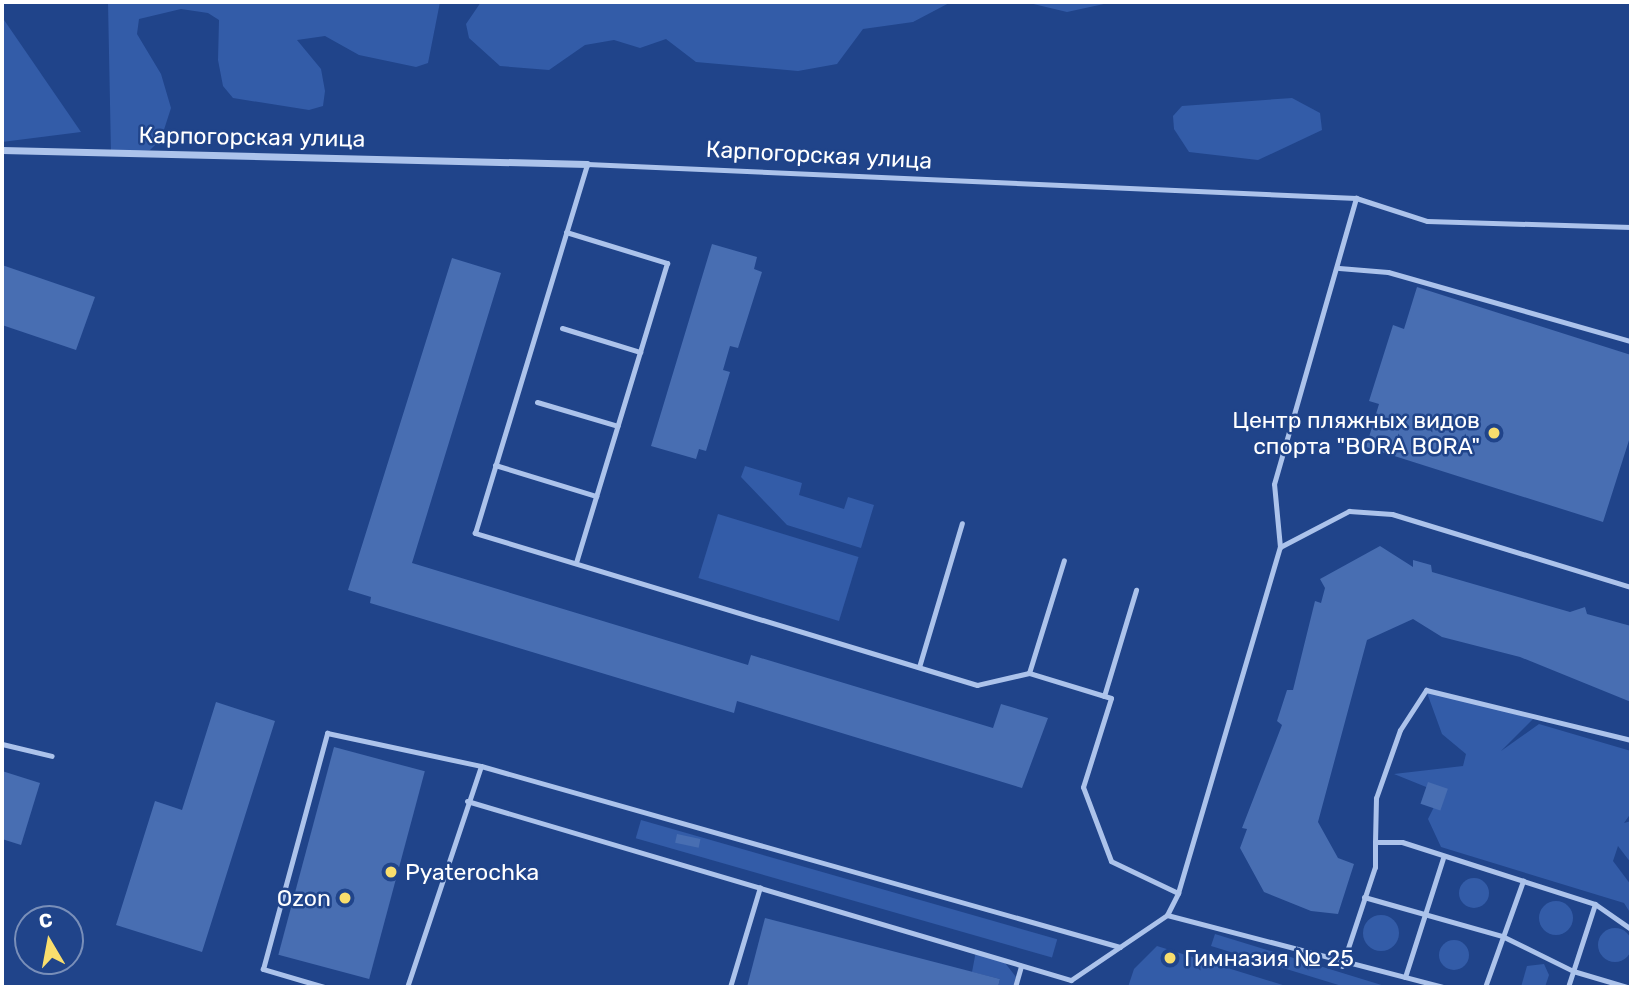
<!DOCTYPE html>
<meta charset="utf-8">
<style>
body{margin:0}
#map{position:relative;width:1633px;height:989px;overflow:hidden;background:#20448a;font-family:Rubik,sans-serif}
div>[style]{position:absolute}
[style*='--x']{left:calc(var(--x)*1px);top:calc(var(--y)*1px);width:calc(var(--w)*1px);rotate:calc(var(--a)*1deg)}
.green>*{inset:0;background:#335ca8;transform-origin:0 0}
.round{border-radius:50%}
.building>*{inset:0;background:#486eb2;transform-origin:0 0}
.service>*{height:5px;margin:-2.5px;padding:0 2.5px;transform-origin:2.5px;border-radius:2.5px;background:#acc3eb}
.minor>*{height:7px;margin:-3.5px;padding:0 3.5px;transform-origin:3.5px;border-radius:3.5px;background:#acc3eb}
.dots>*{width:19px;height:19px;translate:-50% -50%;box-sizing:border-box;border:4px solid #20448a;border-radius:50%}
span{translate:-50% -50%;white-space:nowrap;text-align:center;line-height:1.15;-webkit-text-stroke:5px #20448a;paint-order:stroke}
.street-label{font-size:23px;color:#fff}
.poi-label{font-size:23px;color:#fff}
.right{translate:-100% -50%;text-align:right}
.left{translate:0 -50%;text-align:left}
.frame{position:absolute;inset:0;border:4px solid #fff;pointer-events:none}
.north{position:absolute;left:14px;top:905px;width:70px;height:70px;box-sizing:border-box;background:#20448a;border:2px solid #798fb9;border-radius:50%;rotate:350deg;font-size:19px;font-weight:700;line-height:28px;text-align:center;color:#fff}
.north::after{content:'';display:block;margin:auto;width:24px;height:32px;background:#f9de6d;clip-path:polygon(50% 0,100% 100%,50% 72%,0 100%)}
</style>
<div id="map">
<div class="green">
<i style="clip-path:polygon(108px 2px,440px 2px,428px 63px,416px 67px,359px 55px,325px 36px,297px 40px,321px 69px,325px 91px,323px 106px,309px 110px,233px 98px,223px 86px,218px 60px,219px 20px,208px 13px,181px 9px,139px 19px,137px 34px,161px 74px,171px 108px,161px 139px,150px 150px,111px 154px)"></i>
<i style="clip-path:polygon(481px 2px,951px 2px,913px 22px,863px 29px,837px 64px,798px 71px,696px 62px,666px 39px,640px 48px,614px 40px,585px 45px,549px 70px,500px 66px,469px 38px,466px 24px)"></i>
<i style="clip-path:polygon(1025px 2px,1113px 2px,1067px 12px)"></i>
<i style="clip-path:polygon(2px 17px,81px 132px,2px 142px)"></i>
<i style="clip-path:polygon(1292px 98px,1320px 113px,1322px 130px,1258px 160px,1189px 152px,1174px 129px,1173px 116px,1182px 106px)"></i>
<i style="clip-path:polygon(745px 466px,802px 483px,799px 495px,844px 509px,848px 497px,874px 505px,861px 548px,787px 525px,741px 477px)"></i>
<i style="left:718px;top:514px;width:147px;height:67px;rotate:17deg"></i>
<i style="clip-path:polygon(1426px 690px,1533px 719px,1501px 751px,1539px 724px,1631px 751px,1631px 813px,1624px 823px,1631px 821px,1631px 863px,1618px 846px,1613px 861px,1631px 885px,1631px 914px,1624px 903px,1441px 847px,1428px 819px,1441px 793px,1394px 774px,1463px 766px,1466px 754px,1442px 734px)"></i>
<i style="left:641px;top:820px;width:433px;height:19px;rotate:16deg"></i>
<i class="round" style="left:1459px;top:878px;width:30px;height:30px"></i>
<i class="round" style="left:1539px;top:901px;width:34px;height:34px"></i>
<i class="round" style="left:1363px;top:915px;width:36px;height:36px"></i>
<i class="round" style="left:1598px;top:928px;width:34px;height:34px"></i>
<i style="clip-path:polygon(1215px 934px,1388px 987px,1345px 987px,1211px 946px)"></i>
<i class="round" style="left:1439px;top:940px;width:30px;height:30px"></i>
<i style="clip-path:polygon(1157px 946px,1289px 987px,1128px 987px,1134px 969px)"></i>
<i style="clip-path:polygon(976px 951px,1002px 959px,1016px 977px,1013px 987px,998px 987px,1000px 979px,972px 972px)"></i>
<i style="clip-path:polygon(1544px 964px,1549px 975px,1545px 987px,1521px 987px,1527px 966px)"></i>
</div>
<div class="building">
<i style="clip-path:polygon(712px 244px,757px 257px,754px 269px,762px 272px,738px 348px,730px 346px,723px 370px,730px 372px,706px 451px,699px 449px,696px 459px,651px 446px)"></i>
<i style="clip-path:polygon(452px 258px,501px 273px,412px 563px,748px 665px,751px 655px,993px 728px,1001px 704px,1048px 718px,1022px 788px,737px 701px,734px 713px,370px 603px,371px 597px,348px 590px)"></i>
<i style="clip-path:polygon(2px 265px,95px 297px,76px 350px,2px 325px)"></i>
<i style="clip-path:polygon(1417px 287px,1631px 355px,1631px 434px,1603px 522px,1366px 447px,1379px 404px,1369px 401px,1393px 325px,1404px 329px)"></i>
<i style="clip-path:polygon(1380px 546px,1413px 567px,1413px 560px,1431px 565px,1432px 572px,1570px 612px,1585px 607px,1587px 614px,1631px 626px,1631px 702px,1520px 657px,1442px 637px,1413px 619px,1367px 640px,1318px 822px,1338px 858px,1354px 864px,1338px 914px,1311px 911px,1264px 892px,1240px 848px,1247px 829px,1242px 828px,1282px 725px,1277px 721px,1287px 690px,1293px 690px,1315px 601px,1321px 603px,1325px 588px,1320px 579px)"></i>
<i style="clip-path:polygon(216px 702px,275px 721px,202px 952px,116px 925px,155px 801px,182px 810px)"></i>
<i style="left:334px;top:747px;width:94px;height:215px;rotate:15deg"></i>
<i style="clip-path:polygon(2px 771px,40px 783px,21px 845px,2px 839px)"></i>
<i style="left:1428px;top:782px;width:21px;height:23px;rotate:19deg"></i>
<i style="left:677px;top:834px;width:24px;height:9px;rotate:12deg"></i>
<i style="clip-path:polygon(765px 918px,1000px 979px,998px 987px,747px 987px)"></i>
</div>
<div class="service">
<i style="--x:566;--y:232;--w:106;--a:17.1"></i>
<i style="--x:667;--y:263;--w:313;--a:106.9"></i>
<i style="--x:1339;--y:268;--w:49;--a:4.7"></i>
<i style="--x:1388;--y:272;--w:253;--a:15.9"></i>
<i style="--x:562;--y:328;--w:82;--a:17.1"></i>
<i style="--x:537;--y:402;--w:84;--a:16.5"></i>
<i style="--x:495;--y:465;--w:106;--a:17.1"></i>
<i style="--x:1280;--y:547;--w:63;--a:-95.4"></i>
<i style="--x:1274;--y:484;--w:298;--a:-74"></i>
<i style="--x:919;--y:667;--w:150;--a:-73.4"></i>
<i style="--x:1029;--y:673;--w:118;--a:-72.8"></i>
<i style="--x:1104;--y:696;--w:111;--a:-73.2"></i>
<i style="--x:2;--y:744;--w:51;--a:13.5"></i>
<i style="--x:481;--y:766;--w:664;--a:15.82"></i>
<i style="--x:467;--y:801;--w:630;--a:16.51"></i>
<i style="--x:1071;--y:980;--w:116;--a:-34.1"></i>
<i style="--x:1167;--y:915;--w:25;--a:-63"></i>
<i style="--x:1178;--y:893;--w:361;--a:-73.6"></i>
<i style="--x:1280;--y:547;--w:78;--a:-27.6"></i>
<i style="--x:1349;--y:511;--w:43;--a:4"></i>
<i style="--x:1392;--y:514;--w:250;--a:17"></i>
<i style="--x:1375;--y:842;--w:44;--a:-88.7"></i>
<i style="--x:1376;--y:798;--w:72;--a:-70.6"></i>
<i style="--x:1400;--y:730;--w:48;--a:-57"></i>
<i style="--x:1426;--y:690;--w:211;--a:13.7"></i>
<i style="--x:1178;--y:893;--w:74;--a:-154.5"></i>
<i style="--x:1111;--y:861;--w:79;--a:-110.7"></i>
<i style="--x:1083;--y:787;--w:93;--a:-72.5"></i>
<i style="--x:1111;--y:698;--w:86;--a:-163"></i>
<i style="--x:1029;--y:673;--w:53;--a:167"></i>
<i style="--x:977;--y:685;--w:525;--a:-163.15"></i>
<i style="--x:475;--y:533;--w:386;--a:-73.1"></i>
<i style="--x:587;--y:164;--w:770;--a:2.53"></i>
<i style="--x:1356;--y:198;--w:75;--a:17.9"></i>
<i style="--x:1427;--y:221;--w:204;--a:1.7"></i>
<i style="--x:1364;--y:897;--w:143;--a:15.8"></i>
<i style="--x:1502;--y:936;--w:79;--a:26.2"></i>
<i style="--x:1573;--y:971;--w:56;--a:16.5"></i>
<i style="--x:1167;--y:915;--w:285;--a:14.6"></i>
<i style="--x:1342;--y:966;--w:104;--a:-71.6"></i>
<i style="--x:1375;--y:867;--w:25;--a:-90"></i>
<i style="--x:1375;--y:842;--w:27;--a:0"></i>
<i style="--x:1402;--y:842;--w:203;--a:17.8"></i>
<i style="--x:1595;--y:904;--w:44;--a:34.8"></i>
<i style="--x:1405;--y:977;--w:125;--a:-72.3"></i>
<i style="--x:324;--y:987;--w:64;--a:-163.6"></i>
<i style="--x:263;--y:969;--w:245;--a:-74.8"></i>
<i style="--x:327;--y:733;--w:157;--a:12.1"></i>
<i style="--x:481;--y:766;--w:233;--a:108.5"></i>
<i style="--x:730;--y:987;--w:104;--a:-73.3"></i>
<i style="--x:1015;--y:987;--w:22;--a:-74"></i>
<i style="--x:1485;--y:987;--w:113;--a:-70.3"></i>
<i style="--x:1568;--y:987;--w:87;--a:-72"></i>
</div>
<div class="minor">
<i style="--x:2;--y:150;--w:585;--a:1.37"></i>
</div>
<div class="dots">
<i style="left:1494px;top:433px;background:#f9de6d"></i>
<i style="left:391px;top:872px;background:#f9de6d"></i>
<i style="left:345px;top:898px;background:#f9de6d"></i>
<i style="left:1170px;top:958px;background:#f9de6d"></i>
</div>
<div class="street-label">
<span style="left:252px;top:137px;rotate:1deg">Карпогорская улица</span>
<span style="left:819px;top:155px;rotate:3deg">Карпогорская улица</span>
</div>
<div class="poi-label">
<span class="right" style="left:1480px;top:433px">Центр пляжных видов<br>спорта "BORA BORA"</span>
<span class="left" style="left:405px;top:872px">Pyaterochka</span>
<span class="right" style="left:331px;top:898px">Ozon</span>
<span class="left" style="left:1184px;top:958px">Гимназия № 25</span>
</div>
<div class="frame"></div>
<div class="north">С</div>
</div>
